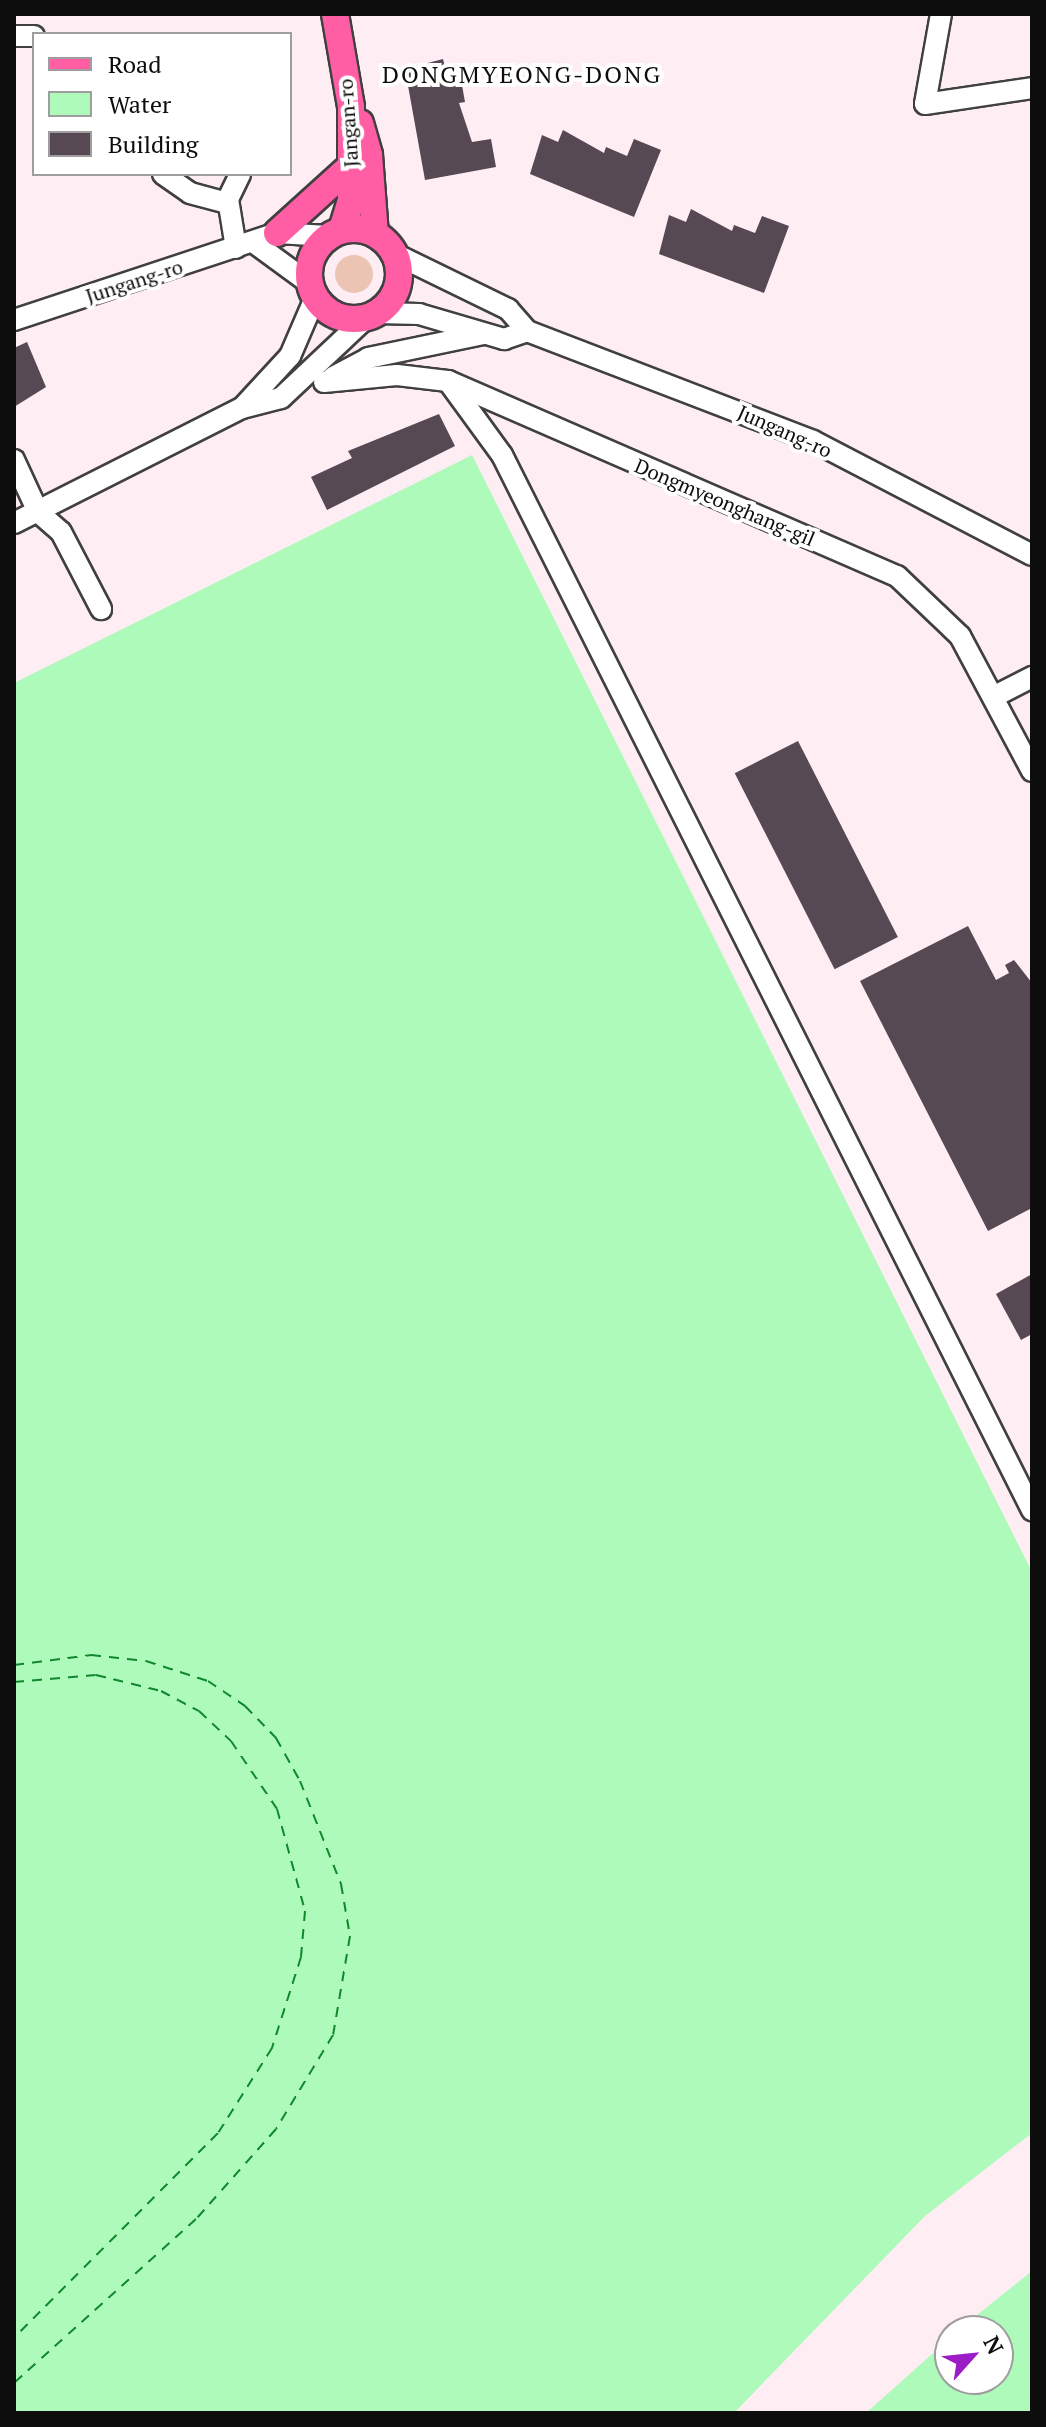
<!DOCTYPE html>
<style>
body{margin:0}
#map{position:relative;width:1046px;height:2427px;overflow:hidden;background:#ffedf4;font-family:"PT Serif",serif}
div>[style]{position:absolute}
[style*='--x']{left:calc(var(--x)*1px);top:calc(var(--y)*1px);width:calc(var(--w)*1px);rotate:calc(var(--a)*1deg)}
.green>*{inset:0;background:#ecc4b4}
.round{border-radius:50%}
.water>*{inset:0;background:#aefabb}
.ferry>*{height:2px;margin-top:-1px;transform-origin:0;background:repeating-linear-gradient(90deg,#0f882c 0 10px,transparent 0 18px)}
.building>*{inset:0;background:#564954;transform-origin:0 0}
.roads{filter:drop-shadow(2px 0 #404040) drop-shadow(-2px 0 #404040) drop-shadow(0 2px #404040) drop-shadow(0 -2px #404040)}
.minor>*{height:20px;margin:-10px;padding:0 10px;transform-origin:10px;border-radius:10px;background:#fff}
.major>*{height:26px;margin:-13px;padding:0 13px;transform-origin:13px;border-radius:13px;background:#ff5da4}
.major>.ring{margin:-13px;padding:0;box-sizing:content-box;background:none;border:26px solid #ff5da4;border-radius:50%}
span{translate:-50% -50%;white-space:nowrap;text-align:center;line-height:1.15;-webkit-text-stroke:8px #fff;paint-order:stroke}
.street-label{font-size:20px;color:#0d0d0d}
.quarter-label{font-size:24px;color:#0d0d0d;letter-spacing:2px}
.frame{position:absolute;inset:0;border:16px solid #0d0d0d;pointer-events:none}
.legend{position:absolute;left:32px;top:32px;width:260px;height:144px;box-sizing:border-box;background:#fff;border:2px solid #9e9e9e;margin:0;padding:10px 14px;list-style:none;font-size:24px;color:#0d0d0d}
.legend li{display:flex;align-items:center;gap:16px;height:40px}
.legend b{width:40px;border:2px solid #9e9e9e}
.north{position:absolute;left:934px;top:2315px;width:80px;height:80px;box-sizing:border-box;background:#fff;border:2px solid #9e9e9e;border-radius:50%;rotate:63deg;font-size:22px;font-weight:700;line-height:32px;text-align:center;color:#0d0d0d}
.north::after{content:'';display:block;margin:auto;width:28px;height:36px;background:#9c1dc5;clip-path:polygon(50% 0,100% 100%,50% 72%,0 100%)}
</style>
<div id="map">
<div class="green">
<i class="round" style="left:335px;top:255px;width:38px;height:38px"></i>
</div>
<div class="water">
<i style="clip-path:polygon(472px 455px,1032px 1572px,1032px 2133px,925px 2216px,734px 2413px,14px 2413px,14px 683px)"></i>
<i style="clip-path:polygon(1032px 2271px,1032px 2413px,866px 2413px,950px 2338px,950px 2379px,998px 2379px,998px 2331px,957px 2331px)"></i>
</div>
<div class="ferry">
<i style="--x:14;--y:1665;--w:78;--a:-7.4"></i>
<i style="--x:91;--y:1655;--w:55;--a:6.2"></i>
<i style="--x:146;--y:1661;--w:65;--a:17.9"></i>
<i style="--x:208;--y:1681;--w:45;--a:34"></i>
<i style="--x:245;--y:1706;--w:45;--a:45.9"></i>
<i style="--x:276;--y:1738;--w:49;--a:60.8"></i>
<i style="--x:300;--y:1781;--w:111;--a:68.3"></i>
<i style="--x:341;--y:1884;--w:53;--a:80.2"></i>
<i style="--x:350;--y:1936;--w:100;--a:99.7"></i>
<i style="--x:333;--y:2035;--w:110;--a:121.2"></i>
<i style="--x:276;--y:2129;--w:120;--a:131.6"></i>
<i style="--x:196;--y:2219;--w:245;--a:138"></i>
<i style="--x:14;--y:1682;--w:82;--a:-4.9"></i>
<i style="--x:96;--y:1675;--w:67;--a:13.8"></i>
<i style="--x:161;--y:1691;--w:43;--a:27.8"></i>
<i style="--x:199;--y:1711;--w:44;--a:43.2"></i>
<i style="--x:231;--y:1741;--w:82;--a:55.9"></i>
<i style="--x:277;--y:1809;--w:106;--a:74.6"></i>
<i style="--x:305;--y:1911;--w:46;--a:95"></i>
<i style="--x:301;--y:1957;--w:96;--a:107.7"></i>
<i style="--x:272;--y:2048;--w:101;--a:122.4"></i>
<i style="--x:218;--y:2133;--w:289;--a:134.9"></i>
</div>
<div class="building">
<i style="clip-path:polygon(443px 59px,447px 76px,460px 74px,465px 102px,459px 103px,472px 142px,491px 139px,496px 167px,425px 180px,405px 69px)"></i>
<i style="clip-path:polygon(563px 130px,604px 153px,606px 147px,627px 156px,634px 139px,661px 150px,634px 217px,530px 174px,542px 135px,558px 142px)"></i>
<i style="clip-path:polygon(691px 209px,732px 231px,734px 225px,755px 233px,762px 216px,789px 226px,764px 293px,659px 254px,669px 215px,686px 222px)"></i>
<i style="clip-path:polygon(27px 342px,46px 387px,14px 407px,14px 348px)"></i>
<i style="clip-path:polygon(439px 414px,455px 446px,327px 510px,311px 477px,352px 458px,348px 451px)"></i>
<i style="left:798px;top:741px;width:220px;height:71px;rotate:63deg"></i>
<i style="clip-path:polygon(968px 926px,996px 980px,1009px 973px,1005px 965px,1014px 960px,1032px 983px,1032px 1208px,988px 1231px,860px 981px)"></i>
<i style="clip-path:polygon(1032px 1274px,1032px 1334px,1021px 1340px,996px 1294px)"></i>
</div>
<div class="roads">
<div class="minor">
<i style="--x:941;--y:14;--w:91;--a:100.1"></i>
<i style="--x:925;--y:104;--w:108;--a:-8.5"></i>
<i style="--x:14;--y:36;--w:20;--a:0"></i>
<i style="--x:163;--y:174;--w:33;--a:35"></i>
<i style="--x:190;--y:193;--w:39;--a:15"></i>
<i style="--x:253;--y:242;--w:69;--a:36.2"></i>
<i style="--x:236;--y:248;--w:50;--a:-99.3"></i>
<i style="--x:228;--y:199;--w:28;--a:-64"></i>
<i style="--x:395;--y:254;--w:126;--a:26"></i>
<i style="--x:508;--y:309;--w:29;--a:49"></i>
<i style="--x:527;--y:331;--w:306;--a:21"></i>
<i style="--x:813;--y:441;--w:247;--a:27.5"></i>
<i style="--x:377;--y:313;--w:42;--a:1.4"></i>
<i style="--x:419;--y:314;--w:89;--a:16.4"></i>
<i style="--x:504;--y:339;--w:24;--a:-19"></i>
<i style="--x:14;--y:320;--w:277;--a:-18.3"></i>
<i style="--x:277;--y:233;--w:51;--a:3.4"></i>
<i style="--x:333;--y:377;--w:40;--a:-28"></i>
<i style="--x:368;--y:358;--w:118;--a:-11.7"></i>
<i style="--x:448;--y:381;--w:92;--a:53.9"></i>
<i style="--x:502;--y:455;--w:1181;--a:63.33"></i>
<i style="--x:324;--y:382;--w:73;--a:-5.5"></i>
<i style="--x:397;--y:375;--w:51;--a:6.7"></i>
<i style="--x:448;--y:381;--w:490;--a:23.5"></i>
<i style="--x:897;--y:576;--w:87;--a:43.6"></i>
<i style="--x:960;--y:636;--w:153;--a:61.9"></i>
<i style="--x:242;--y:408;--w:71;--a:-47.3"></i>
<i style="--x:290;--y:356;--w:63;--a:-66.7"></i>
<i style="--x:14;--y:460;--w:57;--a:65.2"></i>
<i style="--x:38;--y:512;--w:30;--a:41"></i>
<i style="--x:61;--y:532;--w:87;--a:62.5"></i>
<i style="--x:14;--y:523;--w:255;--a:-26.8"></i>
<i style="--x:242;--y:408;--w:40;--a:-14.4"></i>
<i style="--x:281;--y:398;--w:117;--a:-43.3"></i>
<i style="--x:995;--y:696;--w:42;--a:-27.2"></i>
</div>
<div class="major">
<i style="--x:335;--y:14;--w:94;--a:80.2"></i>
<i style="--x:351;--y:107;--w:93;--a:90"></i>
<i style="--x:351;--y:200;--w:31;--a:107"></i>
<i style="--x:360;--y:123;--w:33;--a:74"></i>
<i style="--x:369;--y:155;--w:79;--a:85.7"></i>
<i class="ring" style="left:309px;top:229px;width:64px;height:64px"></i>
<i style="--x:277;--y:233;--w:100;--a:-42.2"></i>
</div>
</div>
<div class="street-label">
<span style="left:348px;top:123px;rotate:-94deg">Jangan-ro</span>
<span style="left:134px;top:281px;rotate:-18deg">Jungang-ro</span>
<span style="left:785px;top:431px;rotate:24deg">Jungang-ro</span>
<span style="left:725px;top:502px;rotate:23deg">Dongmyeonghang-gil</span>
</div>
<div class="quarter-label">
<span style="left:522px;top:75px">DONGMYEONG-DONG</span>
</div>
<div class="frame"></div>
<ul class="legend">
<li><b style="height:10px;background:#ff5da4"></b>Road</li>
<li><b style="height:22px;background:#aefabb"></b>Water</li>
<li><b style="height:22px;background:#564954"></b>Building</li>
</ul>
<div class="north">N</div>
</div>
